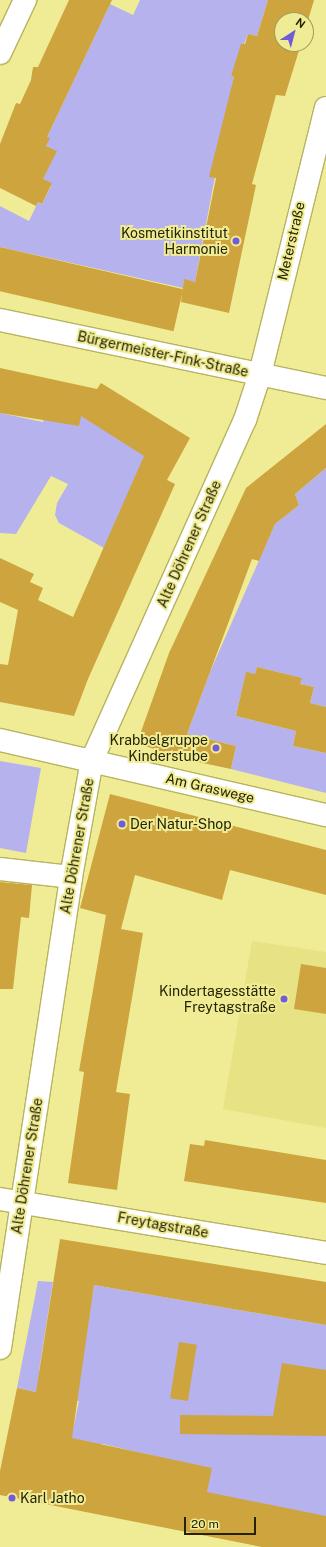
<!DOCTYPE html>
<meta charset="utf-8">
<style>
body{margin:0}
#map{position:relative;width:326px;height:1547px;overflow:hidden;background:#f0ec96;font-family:"Public Sans",sans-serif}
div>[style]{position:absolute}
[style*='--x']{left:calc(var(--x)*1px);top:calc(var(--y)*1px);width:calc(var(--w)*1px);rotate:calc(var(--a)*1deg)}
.built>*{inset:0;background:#e7e284}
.green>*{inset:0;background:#b5b2ed}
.building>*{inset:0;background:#cea43e;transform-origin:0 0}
.roads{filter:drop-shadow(1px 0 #b7b35f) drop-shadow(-1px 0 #b7b35f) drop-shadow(0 1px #b7b35f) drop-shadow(0 -1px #b7b35f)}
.minor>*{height:22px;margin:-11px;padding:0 11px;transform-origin:11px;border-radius:11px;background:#fff}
.dots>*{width:11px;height:11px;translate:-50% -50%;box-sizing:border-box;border:2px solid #f0ec96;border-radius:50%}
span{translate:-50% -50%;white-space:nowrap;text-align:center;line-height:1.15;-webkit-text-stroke:4px #f0ec96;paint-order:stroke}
.poi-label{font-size:14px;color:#252300}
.right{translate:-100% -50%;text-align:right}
.left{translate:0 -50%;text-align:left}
.street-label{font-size:14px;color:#252300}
.north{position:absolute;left:274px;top:12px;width:40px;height:40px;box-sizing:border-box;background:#f0ec96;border:1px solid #9f9c5a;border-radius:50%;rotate:36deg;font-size:11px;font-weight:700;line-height:16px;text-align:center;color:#252300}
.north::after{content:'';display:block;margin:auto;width:14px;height:18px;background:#6f5cd6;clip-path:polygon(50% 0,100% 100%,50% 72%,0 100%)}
.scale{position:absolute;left:184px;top:1517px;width:72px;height:18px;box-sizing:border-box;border:2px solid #252300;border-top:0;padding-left:5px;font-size:12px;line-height:14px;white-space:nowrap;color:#252300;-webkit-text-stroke:3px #f0ec96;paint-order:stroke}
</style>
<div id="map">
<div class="built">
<i style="clip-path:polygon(252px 941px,326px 952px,326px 1128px,223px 1109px)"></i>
</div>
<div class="green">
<i style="clip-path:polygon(140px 0,268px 0,257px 36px,248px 34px,231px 76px,234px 77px,195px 282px,184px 280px,183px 288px,0 247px,0 206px,29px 221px,38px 202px,42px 204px,51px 186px,43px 179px,56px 151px,46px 146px,47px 137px,110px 4px,133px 15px)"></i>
<i style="clip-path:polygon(0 413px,43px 422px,44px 418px,81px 416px,146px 453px,104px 548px,59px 523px,55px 515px,57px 503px,68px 484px,51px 476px,16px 534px,0 533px)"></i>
<i style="clip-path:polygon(326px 468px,326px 707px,310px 703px,314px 687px,300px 684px,301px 678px,257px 667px,255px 674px,246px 673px,236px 716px,296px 731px,293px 746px,326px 753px,326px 793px,231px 769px,236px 746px,187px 734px,210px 672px,275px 524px,299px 505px,295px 494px)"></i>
<i style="clip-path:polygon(0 761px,41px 768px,26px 853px,0 848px)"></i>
<i style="clip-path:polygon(38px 1281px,53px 1282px,39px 1371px,79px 1378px,94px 1285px,326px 1325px,326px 1516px,204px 1507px,179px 1462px,103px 1444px,71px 1445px,44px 1424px,73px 1430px,79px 1401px,17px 1388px)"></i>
</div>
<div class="building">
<i style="clip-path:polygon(69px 0,112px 0,47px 137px,50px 138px,46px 146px,57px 151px,43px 179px,52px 183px,42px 204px,38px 202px,36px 206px,0 188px,0 144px,16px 103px,20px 104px,31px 80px,33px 67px,38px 67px)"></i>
<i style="clip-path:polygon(268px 0,314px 0,306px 27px,306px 20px,282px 20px,282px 44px,301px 44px,285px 96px,276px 95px,252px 184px,256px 185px,229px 313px,181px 302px,184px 279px,195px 282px,216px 178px,209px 177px,234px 77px,231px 76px,241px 44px,245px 44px,248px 34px,257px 36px)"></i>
<i style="left:0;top:247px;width:188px;height:43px;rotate:13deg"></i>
<i style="clip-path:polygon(0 368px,97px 389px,101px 383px,190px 438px,167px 480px,175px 484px,88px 679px,74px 716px,0 702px,0 664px,8px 665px,18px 610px,0 602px,0 558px,34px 574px,30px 582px,43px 588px,38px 600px,73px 617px,144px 456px,81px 416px,79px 426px,0 413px)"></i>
<i style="clip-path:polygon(326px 424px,326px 468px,295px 494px,299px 505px,275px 524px,259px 561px,252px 559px,187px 734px,236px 746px,231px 769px,179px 758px,137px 743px,169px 653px,246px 488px)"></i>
<i style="clip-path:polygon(257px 667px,302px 678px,300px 684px,314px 687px,310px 703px,326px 707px,326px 753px,293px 746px,296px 731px,236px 716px,246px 672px,255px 674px)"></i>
<i style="clip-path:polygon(110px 794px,326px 850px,326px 895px,230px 870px,222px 900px,135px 875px,121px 929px,143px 933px,116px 1092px,130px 1094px,117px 1190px,68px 1183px,84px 1072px,79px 1071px,106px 915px,80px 908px)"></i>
<i style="clip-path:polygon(0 882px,32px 885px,29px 918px,21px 917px,13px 989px,0 989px)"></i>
<i style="clip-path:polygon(301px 964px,326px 968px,326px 1014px,294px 1009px)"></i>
<i style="clip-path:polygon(205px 1140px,326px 1160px,326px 1203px,184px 1181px,190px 1144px,204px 1146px)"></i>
<i style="clip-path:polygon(60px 1239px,326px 1282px,326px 1325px,94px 1285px,72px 1438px,212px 1468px,207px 1492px,326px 1516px,326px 1547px,262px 1547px,0 1495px,0 1471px,17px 1388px,36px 1392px)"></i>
<i style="left:179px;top:1342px;width:18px;height:57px;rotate:9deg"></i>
<i style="clip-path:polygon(282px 1363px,326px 1370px,326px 1436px,180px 1434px,180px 1415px,273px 1416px)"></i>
</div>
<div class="roads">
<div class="minor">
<i style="--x:0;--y:53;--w:59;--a:-64.7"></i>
<i style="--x:0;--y:320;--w:333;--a:11.8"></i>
<i style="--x:0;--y:740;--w:335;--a:13"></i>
<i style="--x:0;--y:869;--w:71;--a:6.4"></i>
<i style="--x:0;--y:1199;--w:330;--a:9.4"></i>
<i style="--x:0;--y:1348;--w:476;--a:-81.4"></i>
<i style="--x:71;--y:877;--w:119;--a:-79.8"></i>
<i style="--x:92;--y:760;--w:373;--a:-65.8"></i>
<i style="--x:245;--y:420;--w:48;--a:-71.9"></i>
<i style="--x:260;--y:374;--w:274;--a:-76.1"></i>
</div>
</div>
<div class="dots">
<i style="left:236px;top:241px;background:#6f5cd6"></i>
<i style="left:216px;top:748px;background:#6f5cd6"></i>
<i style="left:122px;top:824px;background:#6f5cd6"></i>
<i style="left:284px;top:999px;background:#6f5cd6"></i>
<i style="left:12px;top:1498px;background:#6f5cd6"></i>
</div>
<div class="poi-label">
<span class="right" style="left:228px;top:241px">Kosmetikinstitut<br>Harmonie</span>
<span class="right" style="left:208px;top:748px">Krabbelgruppe<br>Kinderstube</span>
<span class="left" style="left:130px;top:824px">Der Natur-Shop</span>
<span class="right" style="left:276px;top:999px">Kindertagesstätte<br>Freytagstraße</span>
<span class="left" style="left:20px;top:1498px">Karl Jatho</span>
</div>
<div class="street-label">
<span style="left:291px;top:241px;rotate:-77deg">Meterstraße</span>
<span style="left:163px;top:354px;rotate:12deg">Bürgermeister-Fink-Straße</span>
<span style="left:189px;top:544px;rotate:-66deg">Alte Döhrener Straße</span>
<span style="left:210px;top:788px;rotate:13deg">Am Graswege</span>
<span style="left:77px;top:846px;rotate:-80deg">Alte Döhrener Straße</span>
<span style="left:27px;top:1166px;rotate:-81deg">Alte Döhrener Straße</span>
<span style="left:163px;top:1225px;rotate:10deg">Freytagstraße</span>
</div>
<div class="north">N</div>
<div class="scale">20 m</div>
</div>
